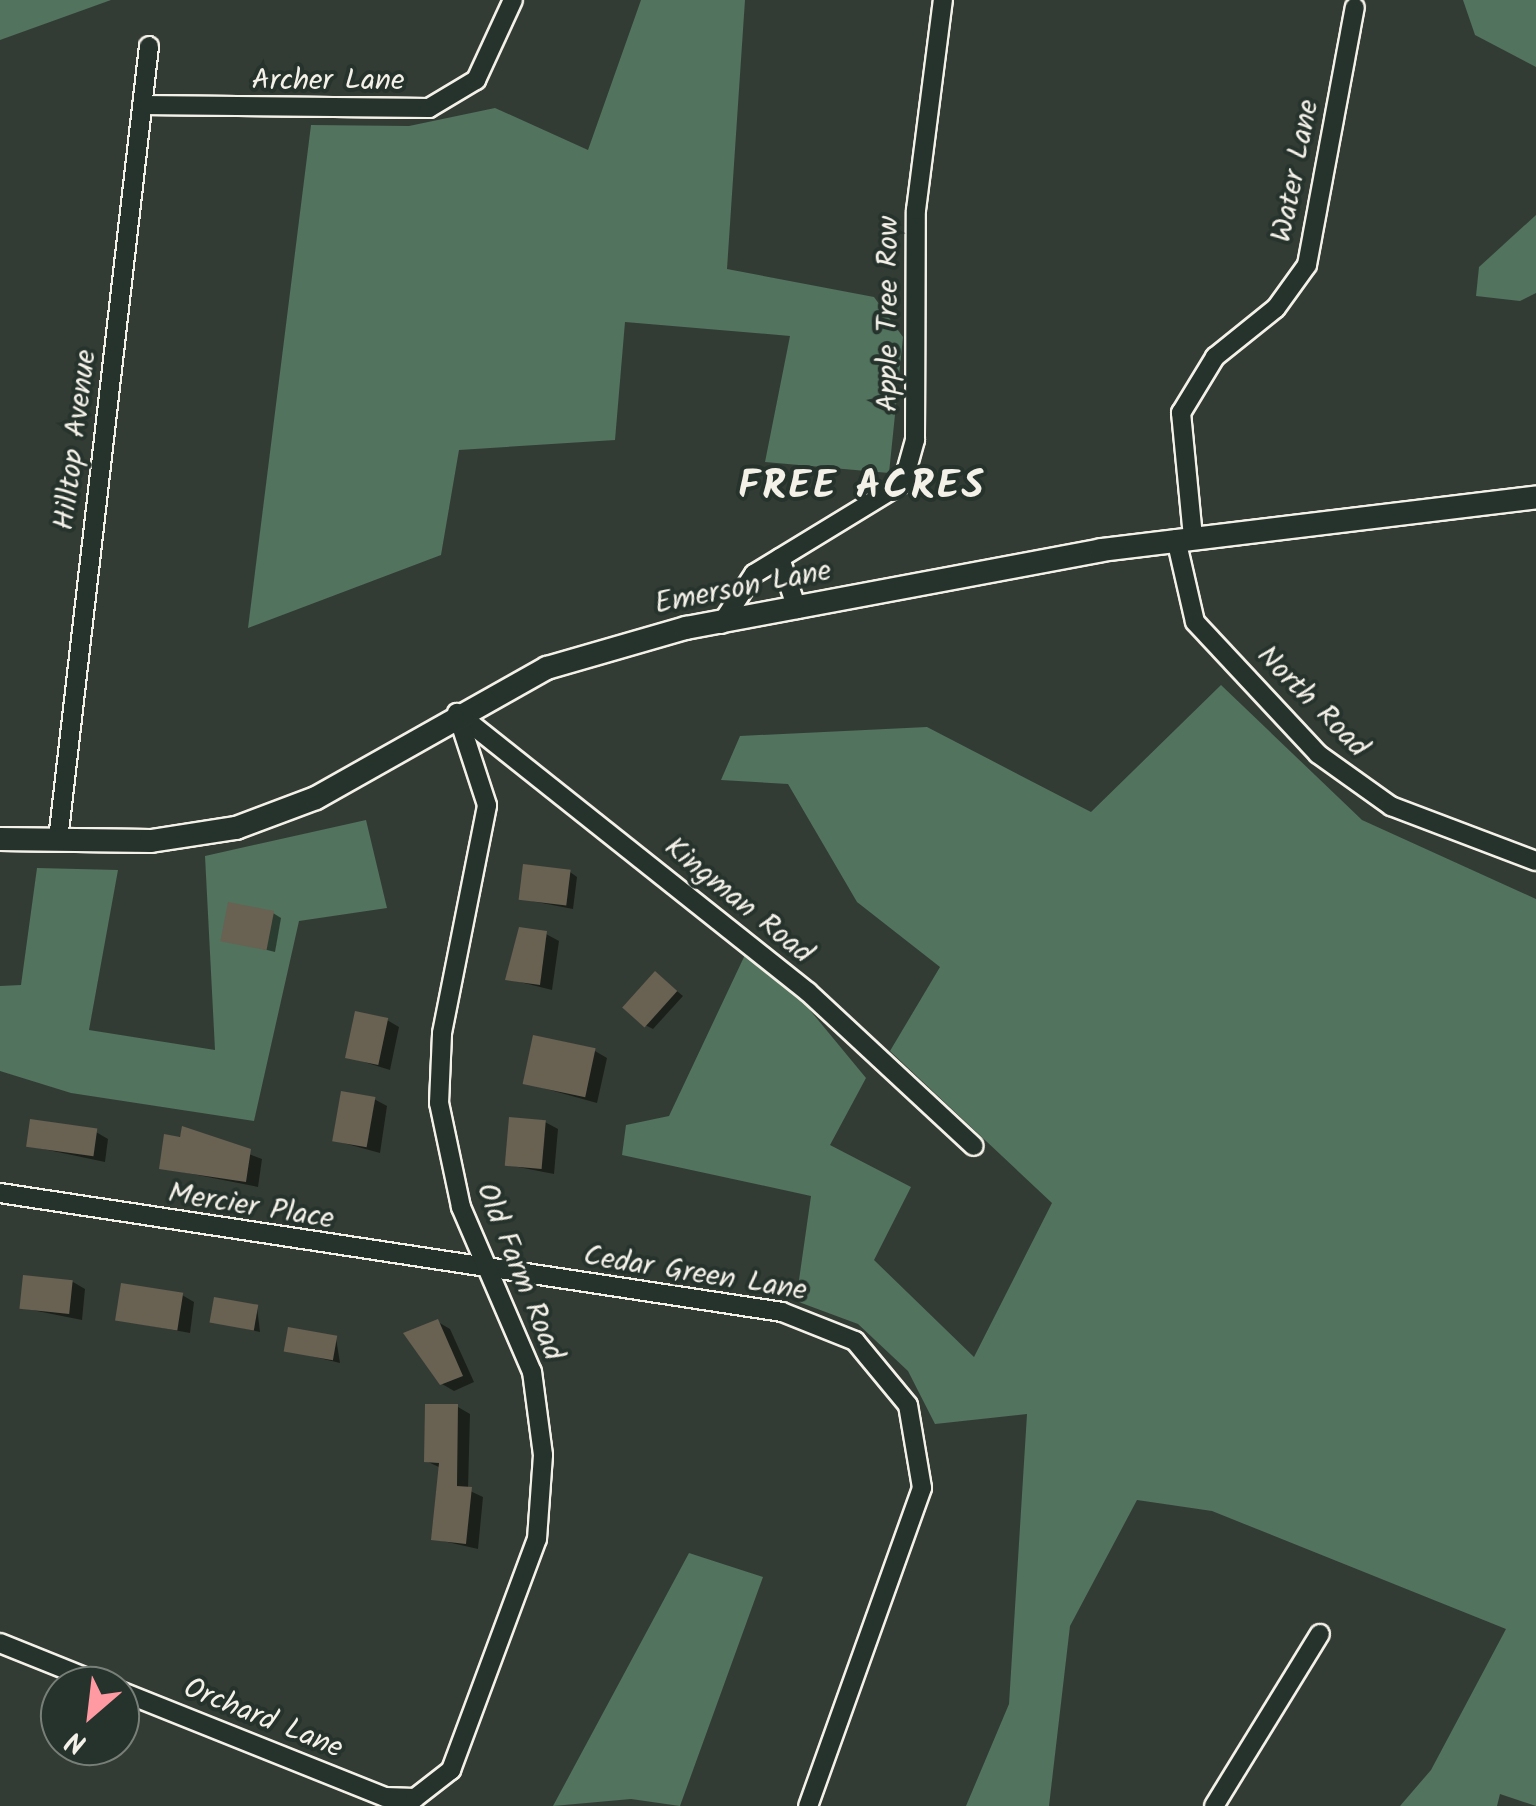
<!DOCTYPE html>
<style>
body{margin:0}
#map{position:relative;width:1536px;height:1806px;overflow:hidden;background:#333c34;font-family:Kalam,sans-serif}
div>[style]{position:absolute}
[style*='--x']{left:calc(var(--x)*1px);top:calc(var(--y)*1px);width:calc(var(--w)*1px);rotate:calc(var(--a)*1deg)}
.green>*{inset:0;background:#52735d}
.shadow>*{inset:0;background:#0007}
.building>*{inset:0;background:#696152;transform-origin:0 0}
.roads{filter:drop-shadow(2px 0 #f4f1e8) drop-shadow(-2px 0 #f4f1e8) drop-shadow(0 2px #f4f1e8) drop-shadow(0 -2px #f4f1e8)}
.minor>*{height:18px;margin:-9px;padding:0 9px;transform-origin:9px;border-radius:9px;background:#26332d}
.tertiary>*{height:22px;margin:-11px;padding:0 11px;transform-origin:11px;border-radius:11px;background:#26332d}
span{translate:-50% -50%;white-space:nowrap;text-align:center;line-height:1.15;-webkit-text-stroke:8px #26332d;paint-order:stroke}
.street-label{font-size:30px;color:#f4f1e8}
.district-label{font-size:40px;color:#f4f1e8;font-weight:700;letter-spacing:2.5px}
.north{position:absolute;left:40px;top:1666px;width:100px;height:100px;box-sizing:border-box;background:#26332d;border:2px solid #787f78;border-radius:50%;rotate:208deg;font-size:28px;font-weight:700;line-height:40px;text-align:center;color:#f4f1e8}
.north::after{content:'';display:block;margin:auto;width:35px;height:45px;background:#ff9aa2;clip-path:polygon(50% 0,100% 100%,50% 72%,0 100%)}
</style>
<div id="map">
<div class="green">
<i style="clip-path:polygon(0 0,111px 0,0 40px)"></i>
<i style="clip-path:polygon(641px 0,745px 0,727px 269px,874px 297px,903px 337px,889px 473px,765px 462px,790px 336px,625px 322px,615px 440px,459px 450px,441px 555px,248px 628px,311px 125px,409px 126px,495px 108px,588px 150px)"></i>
<i style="clip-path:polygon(1463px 0,1536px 0,1536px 67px,1475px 35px)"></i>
<i style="clip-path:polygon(1536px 215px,1536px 293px,1520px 301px,1476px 296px,1479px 267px)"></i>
<i style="clip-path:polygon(1221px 685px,1362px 820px,1536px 899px,1536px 1806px,1500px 1794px,1497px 1806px,1400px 1806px,1431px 1770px,1506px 1629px,1212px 1511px,1137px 1500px,1070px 1626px,1049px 1806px,966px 1806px,1009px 1704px,1027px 1414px,935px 1424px,908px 1371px,858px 1324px,796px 1301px,811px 1196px,622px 1155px,626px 1125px,669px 1116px,752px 940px,866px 1078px,830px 1145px,911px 1187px,874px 1260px,974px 1357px,1052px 1203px,890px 1051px,940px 967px,857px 902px,788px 784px,721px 780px,740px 736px,927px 727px,1091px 812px)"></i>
<i style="clip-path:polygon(366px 820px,387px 908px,299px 921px,254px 1121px,71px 1093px,0 1071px,0 986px,21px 985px,37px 868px,118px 870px,89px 1030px,215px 1050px,205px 856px)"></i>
<i style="clip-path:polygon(689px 1553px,763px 1577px,680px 1806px,631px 1799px,553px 1806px)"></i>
</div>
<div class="shadow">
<i style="clip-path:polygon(570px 872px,577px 877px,573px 909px,521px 899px)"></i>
<i style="clip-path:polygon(273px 913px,281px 918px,275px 952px,224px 939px)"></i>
<i style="clip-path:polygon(546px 934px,559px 941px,552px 990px,508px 979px)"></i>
<i style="clip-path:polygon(656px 974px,683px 996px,653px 1029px,645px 1025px)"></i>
<i style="clip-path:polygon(387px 1020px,399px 1027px,390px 1070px,348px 1057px)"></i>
<i style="clip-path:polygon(595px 1051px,607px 1058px,597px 1103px,525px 1083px)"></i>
<i style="clip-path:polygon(374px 1099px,387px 1106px,380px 1153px,336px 1141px)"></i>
<i style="clip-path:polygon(545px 1122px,558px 1129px,554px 1174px,508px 1165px)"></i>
<i style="clip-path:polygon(184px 1129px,262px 1159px,258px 1187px,162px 1168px)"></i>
<i style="clip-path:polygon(96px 1132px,108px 1139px,105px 1162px,29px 1146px)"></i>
<i style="clip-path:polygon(73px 1282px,85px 1289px,82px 1320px,22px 1308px)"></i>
<i style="clip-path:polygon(182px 1295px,194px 1302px,190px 1333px,119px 1320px)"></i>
<i style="clip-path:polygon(257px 1307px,260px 1332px,212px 1321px)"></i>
<i style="clip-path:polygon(438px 1322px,450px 1329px,474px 1382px,454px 1391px,442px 1384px)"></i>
<i style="clip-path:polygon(336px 1338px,340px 1363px,286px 1350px)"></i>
<i style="clip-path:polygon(458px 1407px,470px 1414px,468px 1490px,483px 1497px,478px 1549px,434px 1539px,441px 1468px,426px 1461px)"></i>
</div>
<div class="building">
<i style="left:523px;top:864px;width:48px;height:36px;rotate:7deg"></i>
<i style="left:228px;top:902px;width:47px;height:40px;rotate:11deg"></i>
<i style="clip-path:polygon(519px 927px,547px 931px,540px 985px,505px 980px)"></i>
<i style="left:655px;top:971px;width:30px;height:49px;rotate:42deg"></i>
<i style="left:355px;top:1011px;width:34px;height:48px;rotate:12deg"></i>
<i style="left:533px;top:1035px;width:64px;height:50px;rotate:12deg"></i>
<i style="left:341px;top:1091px;width:35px;height:51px;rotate:10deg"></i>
<i style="left:509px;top:1117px;width:37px;height:49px;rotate:5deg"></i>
<i style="left:30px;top:1119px;width:68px;height:28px;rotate:8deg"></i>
<i style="clip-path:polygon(182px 1126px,251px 1149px,246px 1182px,159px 1169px,164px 1134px,180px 1137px)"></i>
<i style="left:23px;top:1275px;width:50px;height:34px;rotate:6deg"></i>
<i style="left:121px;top:1283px;width:63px;height:38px;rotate:9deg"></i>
<i style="left:214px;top:1297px;width:45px;height:26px;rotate:10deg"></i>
<i style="clip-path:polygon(438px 1319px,463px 1376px,440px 1385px,403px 1333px)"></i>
<i style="left:288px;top:1327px;width:50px;height:25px;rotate:10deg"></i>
<i style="clip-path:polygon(425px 1404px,458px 1404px,457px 1486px,472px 1487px,466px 1544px,431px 1540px,439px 1463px,424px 1462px)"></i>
</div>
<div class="roads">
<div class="minor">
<i style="--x:142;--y:105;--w:287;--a:0.6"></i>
<i style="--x:429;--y:108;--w:55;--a:-30.8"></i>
<i style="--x:476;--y:80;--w:88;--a:-65.2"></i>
<i style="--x:1193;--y:537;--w:125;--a:-95.5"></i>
<i style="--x:1181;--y:413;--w:66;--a:-58.7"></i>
<i style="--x:1215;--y:357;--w:78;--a:-38.8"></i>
<i style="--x:1276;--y:308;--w:53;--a:-54.2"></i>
<i style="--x:1307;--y:265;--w:262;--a:-79.5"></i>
<i style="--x:1176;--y:539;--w:85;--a:77.1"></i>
<i style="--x:1195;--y:622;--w:180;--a:47"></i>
<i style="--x:1318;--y:754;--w:90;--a:35.5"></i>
<i style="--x:1391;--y:806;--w:155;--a:20.8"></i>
<i style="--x:780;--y:558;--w:54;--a:71.6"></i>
<i style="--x:721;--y:624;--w:60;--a:-56.6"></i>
<i style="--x:754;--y:574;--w:175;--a:-31.4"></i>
<i style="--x:903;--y:483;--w:45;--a:-74.4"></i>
<i style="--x:915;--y:440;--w:230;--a:-89.8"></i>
<i style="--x:916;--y:210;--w:212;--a:-82.7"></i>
<i style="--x:461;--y:716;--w:443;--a:38.5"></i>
<i style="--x:808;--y:992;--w:226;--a:42.9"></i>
<i style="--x:58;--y:840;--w:799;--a:-83.46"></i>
<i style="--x:0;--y:1193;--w:791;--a:8.65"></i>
<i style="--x:782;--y:1312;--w:79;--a:21.7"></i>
<i style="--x:855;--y:1341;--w:83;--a:50.4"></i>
<i style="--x:908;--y:1405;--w:84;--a:80.4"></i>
<i style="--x:922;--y:1488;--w:338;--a:109.7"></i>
<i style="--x:0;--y:1643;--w:115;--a:21.9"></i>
<i style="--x:120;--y:1691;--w:285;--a:21.8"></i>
<i style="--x:385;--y:1797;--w:30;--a:2"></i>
<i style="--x:415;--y:1798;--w:46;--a:-37.9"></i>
<i style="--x:451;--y:1770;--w:246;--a:-69.6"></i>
<i style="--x:537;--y:1539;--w:84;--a:-85.9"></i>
<i style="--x:543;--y:1455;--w:84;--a:-97.5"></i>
<i style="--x:532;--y:1372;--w:180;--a:-113.3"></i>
<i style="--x:461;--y:1207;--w:106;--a:-101.9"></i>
<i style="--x:439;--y:1103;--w:70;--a:-87.5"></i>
<i style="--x:442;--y:1033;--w:232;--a:-78.8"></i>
<i style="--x:487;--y:805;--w:97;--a:-108.1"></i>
<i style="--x:1214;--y:1806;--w:202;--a:-58.4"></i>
</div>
<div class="tertiary">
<i style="--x:0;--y:839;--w:151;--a:0.8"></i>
<i style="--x:151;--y:841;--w:86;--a:-8.7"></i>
<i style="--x:236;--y:828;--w:85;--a:-20.6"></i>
<i style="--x:316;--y:798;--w:265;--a:-29.4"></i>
<i style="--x:547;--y:668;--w:145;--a:-16.1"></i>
<i style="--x:686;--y:628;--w:422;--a:-10.6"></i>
<i style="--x:1101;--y:550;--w:438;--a:-6.9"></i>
</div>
</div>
<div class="street-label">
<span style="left:328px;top:81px">Archer Lane</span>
<span style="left:1296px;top:171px;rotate:-79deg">Water Lane</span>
<span style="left:889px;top:314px;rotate:-90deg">Apple Tree Row</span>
<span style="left:76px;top:440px;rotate:-83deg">Hilltop Avenue</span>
<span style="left:743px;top:588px;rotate:-11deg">Emerson Lane</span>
<span style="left:1312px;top:702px;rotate:45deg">North Road</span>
<span style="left:738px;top:901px;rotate:39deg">Kingman Road</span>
<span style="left:251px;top:1207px;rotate:9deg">Mercier Place</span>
<span style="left:519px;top:1272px;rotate:68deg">Old Farm Road</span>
<span style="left:695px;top:1274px;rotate:9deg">Cedar Green Lane</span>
<span style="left:263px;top:1719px;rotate:22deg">Orchard Lane</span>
</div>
<div class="district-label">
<span style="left:862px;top:487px">FREE ACRES</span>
</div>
<div class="north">N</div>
</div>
